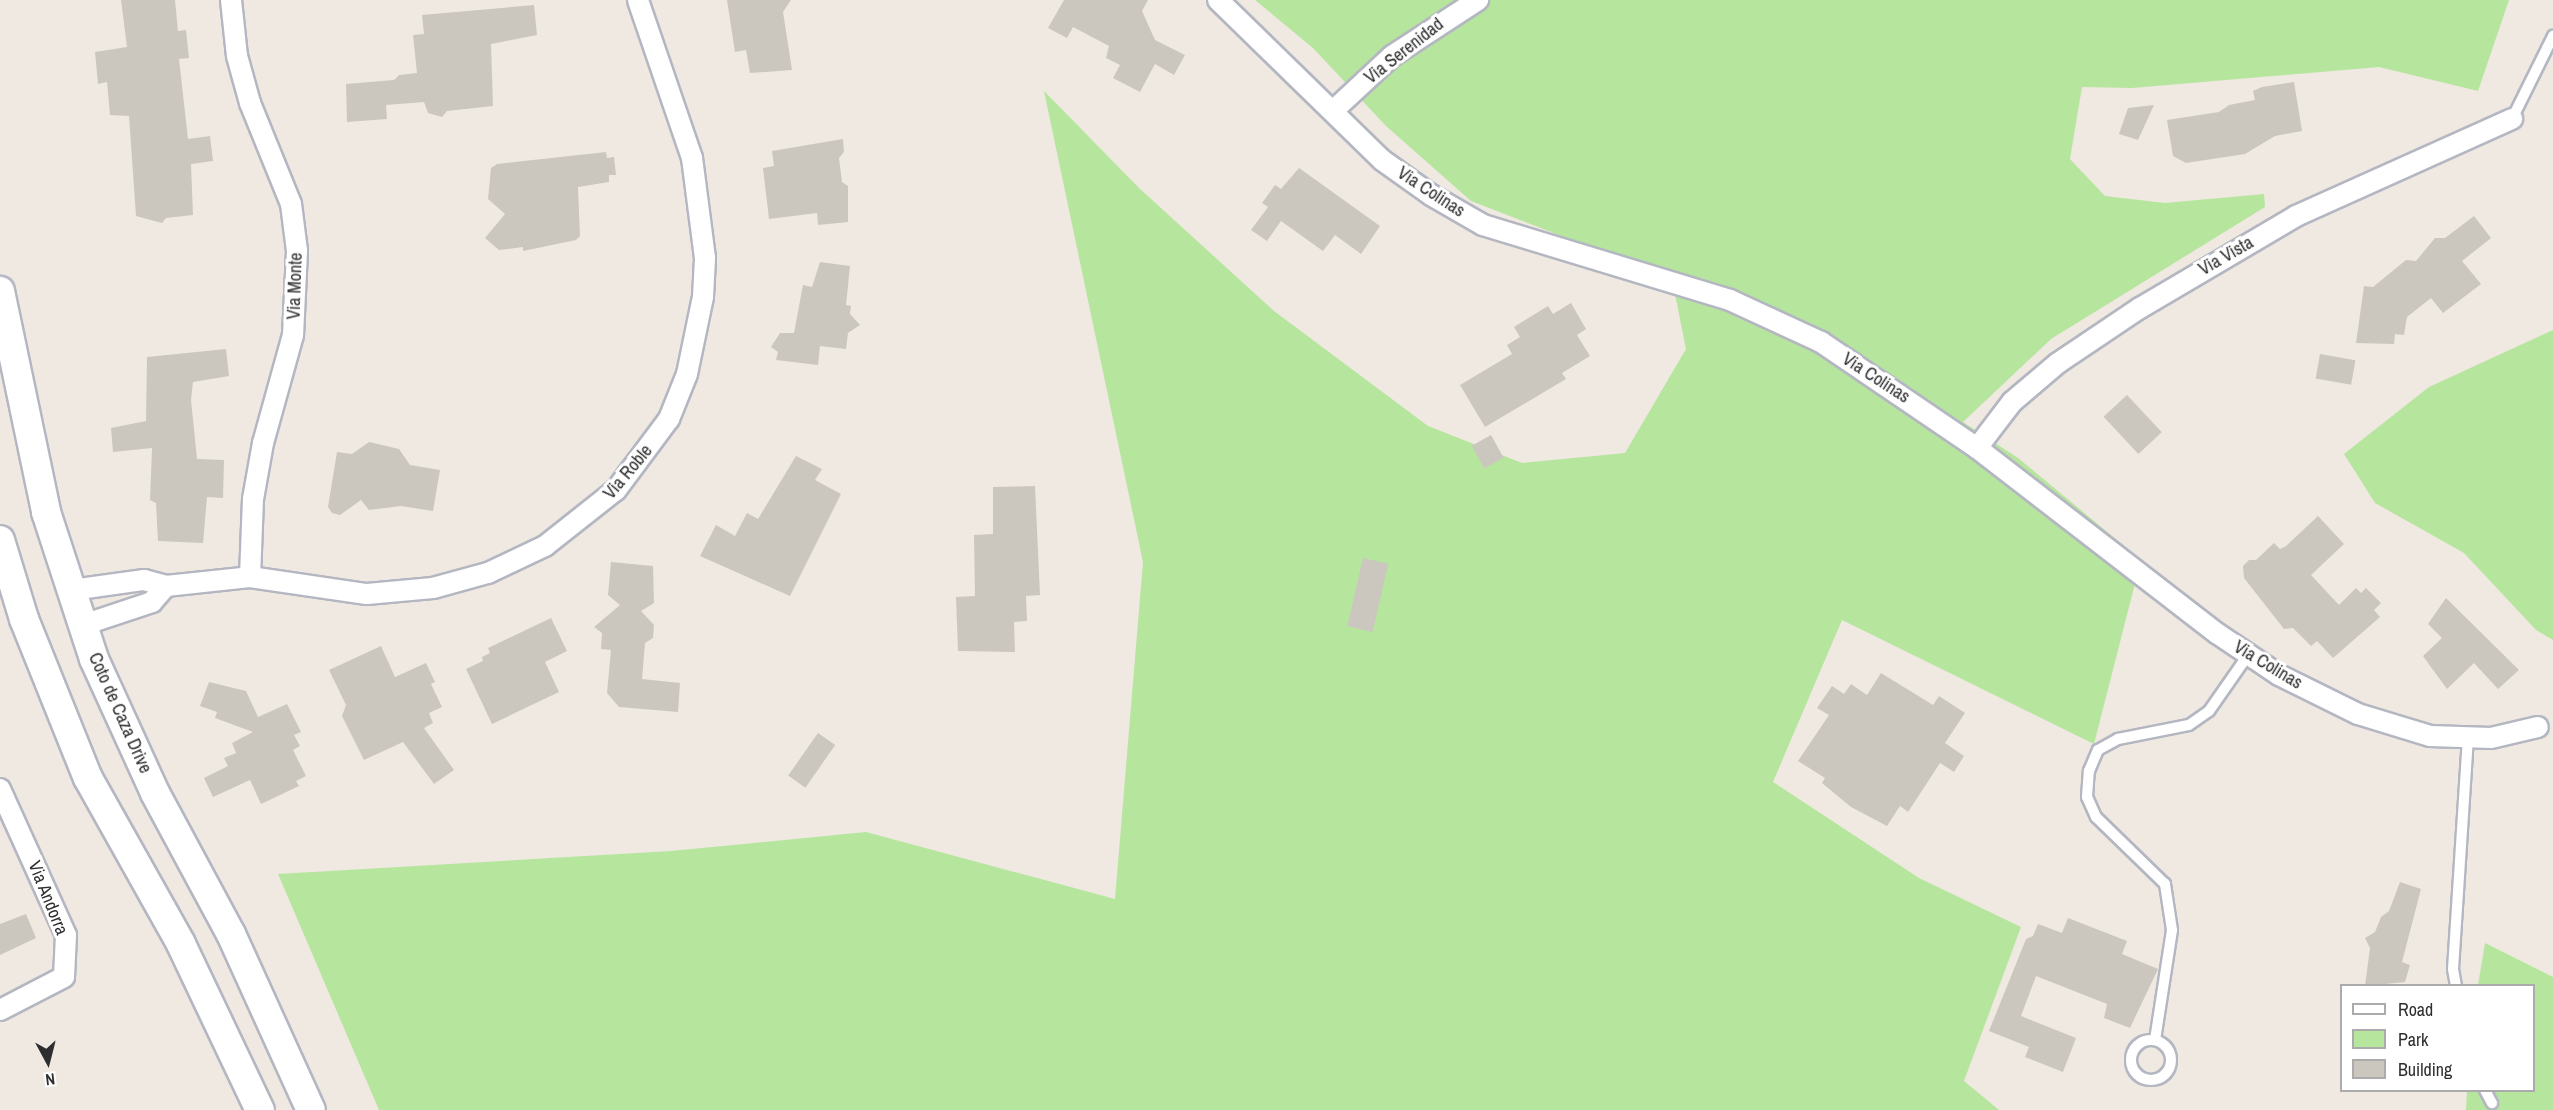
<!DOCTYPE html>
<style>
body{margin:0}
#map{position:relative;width:2553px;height:1110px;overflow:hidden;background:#efe9e1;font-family:"Archivo Narrow",sans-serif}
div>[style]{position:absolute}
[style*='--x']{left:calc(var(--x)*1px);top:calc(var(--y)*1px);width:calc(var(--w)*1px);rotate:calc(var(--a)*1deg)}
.green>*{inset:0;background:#b6e59e}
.building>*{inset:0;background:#cbc7bf;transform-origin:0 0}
.roads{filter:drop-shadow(2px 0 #b4b7c1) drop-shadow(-2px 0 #b4b7c1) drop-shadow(0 2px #b4b7c1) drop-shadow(0 -2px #b4b7c1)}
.service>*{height:10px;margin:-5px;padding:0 5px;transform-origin:5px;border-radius:5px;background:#fff}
.service>.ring{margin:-5px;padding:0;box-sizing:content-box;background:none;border:10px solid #fff;border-radius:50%}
.minor>*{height:20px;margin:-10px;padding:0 10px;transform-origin:10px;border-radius:10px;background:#fff}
.secondary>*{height:28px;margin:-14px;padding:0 14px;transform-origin:14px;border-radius:14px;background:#fff}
span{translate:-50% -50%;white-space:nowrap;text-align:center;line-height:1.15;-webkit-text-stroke:6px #fff;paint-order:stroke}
.street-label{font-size:18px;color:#2e2e2e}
.legend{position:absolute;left:2340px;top:984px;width:195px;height:108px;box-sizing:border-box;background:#fff;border:2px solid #ababab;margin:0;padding:8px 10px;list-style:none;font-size:18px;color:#2e2e2e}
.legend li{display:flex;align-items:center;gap:12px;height:30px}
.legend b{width:30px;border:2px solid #ababab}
.north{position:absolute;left:18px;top:1032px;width:60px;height:60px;-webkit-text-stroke:4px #fff;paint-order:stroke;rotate:173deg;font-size:16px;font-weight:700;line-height:24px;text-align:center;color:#2e2e2e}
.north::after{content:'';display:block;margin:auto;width:21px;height:27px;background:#2e2e2e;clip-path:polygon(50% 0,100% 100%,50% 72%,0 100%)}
</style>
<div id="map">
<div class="green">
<i style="clip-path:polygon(1255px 0,2509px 0,2478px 91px,2379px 67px,2132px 88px,2082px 87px,2070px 159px,2105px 196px,2165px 203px,2264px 194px,2265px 207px,2051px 339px,1963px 422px,2018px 458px,2141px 560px,2094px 744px,1842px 620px,1773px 782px,1919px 878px,2021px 927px,1964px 1081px,1999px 1110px,379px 1110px,278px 874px,671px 851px,866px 832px,1115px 899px,1143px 562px,1044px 91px,1139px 188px,1274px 311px,1428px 426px,1522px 463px,1625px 453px,1686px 349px,1672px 279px,1471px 201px,1386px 126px,1313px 48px)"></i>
<i style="clip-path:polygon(2553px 330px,2553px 640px,2536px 630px,2464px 553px,2375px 503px,2344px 454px,2429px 387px)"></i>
<i style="clip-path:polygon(2485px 943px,2553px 977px,2553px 1110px,2466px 1110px,2467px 1091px,2534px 1090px,2534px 986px,2478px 985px)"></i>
</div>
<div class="building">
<i style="clip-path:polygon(121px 0,175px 0,178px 31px,186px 30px,189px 58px,179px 59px,188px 139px,210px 136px,213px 161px,191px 164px,193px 215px,166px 218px,162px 223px,136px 216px,129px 116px,110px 115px,107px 82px,98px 84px,95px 52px,127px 47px)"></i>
<i style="clip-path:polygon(727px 0,791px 0,783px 12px,792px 70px,750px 73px,746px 50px,735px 52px)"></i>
<i style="clip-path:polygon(1064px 0,1148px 0,1142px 11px,1155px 40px,1185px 55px,1174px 75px,1155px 64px,1140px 92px,1113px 78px,1120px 65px,1106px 58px,1109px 46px,1073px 27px,1067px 38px,1048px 28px)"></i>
<i style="clip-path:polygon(534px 5px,537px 35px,491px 44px,493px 106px,447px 111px,442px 117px,428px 113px,424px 102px,386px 105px,387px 119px,347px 122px,346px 84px,394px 80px,399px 75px,417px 73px,413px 35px,424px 34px,422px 15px)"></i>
<i style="clip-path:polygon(2294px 82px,2302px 131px,2275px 136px,2245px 154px,2186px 163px,2173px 156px,2167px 120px,2219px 112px,2229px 105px,2255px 100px,2253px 91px,2262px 87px)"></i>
<i style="clip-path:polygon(2154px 105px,2138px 140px,2119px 134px,2128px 108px)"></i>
<i style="clip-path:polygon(843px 139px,844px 152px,839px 158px,842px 182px,848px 186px,848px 222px,818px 225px,817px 213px,769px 219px,763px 168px,774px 166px,772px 151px)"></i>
<i style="clip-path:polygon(606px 152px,607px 158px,614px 157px,616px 175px,609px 175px,609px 182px,578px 187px,580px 236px,576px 240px,523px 251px,523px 247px,499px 250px,485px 238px,505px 214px,488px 199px,491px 168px,497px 164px)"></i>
<i style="clip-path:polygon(1299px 168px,1380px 226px,1361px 254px,1335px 235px,1323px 251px,1281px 221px,1267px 241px,1251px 230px,1268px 207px,1262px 203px,1275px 185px,1281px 189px)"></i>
<i style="clip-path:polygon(2474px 216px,2491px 238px,2462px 261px,2481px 284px,2443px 313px,2431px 298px,2407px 317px,2404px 335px,2395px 334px,2394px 344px,2356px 343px,2364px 286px,2373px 287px,2406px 260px,2416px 261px,2435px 238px,2445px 238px)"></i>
<i style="clip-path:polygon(820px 262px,850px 266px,846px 305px,851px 306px,850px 314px,860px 325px,848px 333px,846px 349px,820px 346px,818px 365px,776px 360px,778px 352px,771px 347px,780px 333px,794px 333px,803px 285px,812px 287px)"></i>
<i style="clip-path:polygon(1571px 303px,1586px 329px,1577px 335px,1590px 356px,1562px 373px,1566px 379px,1485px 427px,1460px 385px,1512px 354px,1507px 345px,1520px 337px,1514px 327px,1548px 306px,1553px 314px)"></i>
<i style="clip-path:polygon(226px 349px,229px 376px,193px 382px,191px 400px,197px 459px,224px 460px,223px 498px,207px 497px,203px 543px,158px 541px,156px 503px,150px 500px,152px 448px,113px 452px,111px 428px,146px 421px,147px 357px)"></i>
<i style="left:2320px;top:354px;width:36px;height:25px;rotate:10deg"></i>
<i style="left:2127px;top:395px;width:51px;height:32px;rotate:47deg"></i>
<i style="left:1491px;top:435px;width:26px;height:22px;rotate:61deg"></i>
<i style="clip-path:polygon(369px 442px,399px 449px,410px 465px,440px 470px,433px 511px,401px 506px,369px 510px,361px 500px,340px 515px,332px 513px,328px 507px,337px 452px,352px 454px)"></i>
<i style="clip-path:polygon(796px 456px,822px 469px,815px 480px,841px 494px,790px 596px,700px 556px,716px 525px,735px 536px,747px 513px,758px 519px)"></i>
<i style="clip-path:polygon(1035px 486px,1040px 595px,1026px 596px,1027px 621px,1014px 622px,1015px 652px,958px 651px,956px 597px,975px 596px,974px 535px,993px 534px,993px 487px)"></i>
<i style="clip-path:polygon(2318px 516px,2344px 544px,2311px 575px,2339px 605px,2356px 588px,2361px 593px,2366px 588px,2381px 603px,2374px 610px,2380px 617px,2333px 658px,2317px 641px,2311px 646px,2293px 628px,2284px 629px,2244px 578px,2243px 566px,2249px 560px,2256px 560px,2274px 543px,2280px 549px,2286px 546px)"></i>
<i style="left:1363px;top:558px;width:26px;height:70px;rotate:13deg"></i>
<i style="clip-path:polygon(611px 562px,653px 566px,654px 603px,641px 611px,654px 625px,653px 638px,645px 643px,642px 679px,680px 683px,678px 712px,619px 707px,607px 693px,611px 650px,601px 649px,602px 633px,594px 627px,620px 605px,608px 595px)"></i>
<i style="clip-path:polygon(2446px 598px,2519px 670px,2498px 689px,2474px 663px,2447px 689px,2423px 656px,2442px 638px,2428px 624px)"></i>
<i style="clip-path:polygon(551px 618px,567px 651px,545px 662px,559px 692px,492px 724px,466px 669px,483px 661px,482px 657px,490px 653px,488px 648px)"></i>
<i style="clip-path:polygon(381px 646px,395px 677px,426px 663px,435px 682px,431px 684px,442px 707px,429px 713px,433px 723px,424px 728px,454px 770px,434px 784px,403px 742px,364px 760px,342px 716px,346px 705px,329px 670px)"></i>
<i style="clip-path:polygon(1881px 673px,1933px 705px,1939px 696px,1965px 713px,1945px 743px,1964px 756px,1954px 772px,1940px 763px,1908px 812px,1900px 806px,1887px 826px,1851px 807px,1822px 783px,1825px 778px,1798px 761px,1829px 715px,1817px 708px,1832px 686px,1844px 694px,1851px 684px,1867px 695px)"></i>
<i style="clip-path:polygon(209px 682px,246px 691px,258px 717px,287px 704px,301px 732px,294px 735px,300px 746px,293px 750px,306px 776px,296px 781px,299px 786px,261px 804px,250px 780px,213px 797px,204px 778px,228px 766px,224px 758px,236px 753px,232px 743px,253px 732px,215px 718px,217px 712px,200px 706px)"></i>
<i style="left:818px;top:733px;width:21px;height:52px;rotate:35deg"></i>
<i style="clip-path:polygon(2400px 882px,2421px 889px,2402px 962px,2410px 965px,2405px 982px,2365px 986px,2370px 948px,2365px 938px,2375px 932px,2381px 917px,2389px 911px)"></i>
<i style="clip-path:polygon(26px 914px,36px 938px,0 955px,0 924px)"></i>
<i style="clip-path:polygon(2068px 918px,2127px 941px,2122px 954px,2158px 969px,2130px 1028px,2104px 1018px,2107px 1004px,2036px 976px,2021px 1016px,2076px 1038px,2063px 1072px,2025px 1057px,2029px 1047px,1989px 1031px,2026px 939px,2033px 936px,2038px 924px,2062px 933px)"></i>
</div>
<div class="roads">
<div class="service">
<i style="--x:2512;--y:119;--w:93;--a:-63.7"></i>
<i style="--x:2456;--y:986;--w:17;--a:-100"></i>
<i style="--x:2453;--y:969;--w:232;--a:-86.3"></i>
<i style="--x:2155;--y:1040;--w:111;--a:-81.2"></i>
<i style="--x:2172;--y:930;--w:47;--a:-98.7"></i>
<i style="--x:2165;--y:884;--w:96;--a:-135.8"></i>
<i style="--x:2096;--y:817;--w:22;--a:-114"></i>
<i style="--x:2087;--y:797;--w:26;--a:-86"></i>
<i style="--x:2089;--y:771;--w:23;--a:-67"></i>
<i style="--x:2098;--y:750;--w:23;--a:-29"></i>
<i style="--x:2118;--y:739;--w:72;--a:-11.2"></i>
<i style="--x:2189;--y:725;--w:24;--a:-35"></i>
<i style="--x:2209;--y:711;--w:68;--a:-55.1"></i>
<i class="ring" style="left:2131px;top:1040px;width:30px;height:30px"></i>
<i style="--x:2485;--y:1090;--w:15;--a:62"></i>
</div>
<div class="minor">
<i style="--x:231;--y:0;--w:56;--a:83.9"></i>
<i style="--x:237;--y:56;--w:49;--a:74.5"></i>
<i style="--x:250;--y:103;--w:109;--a:67.9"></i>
<i style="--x:291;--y:204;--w:47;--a:82.7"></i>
<i style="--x:297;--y:251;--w:84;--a:92.7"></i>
<i style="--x:293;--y:335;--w:112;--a:105.5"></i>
<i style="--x:263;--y:443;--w:57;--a:100.1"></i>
<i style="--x:253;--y:499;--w:78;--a:92.2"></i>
<i style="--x:1218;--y:0;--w:229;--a:44.3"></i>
<i style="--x:1382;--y:160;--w:60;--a:35.5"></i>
<i style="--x:1431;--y:195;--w:60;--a:30"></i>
<i style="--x:1483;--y:225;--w:258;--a:16.9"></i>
<i style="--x:1730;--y:300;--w:100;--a:24.8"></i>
<i style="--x:1821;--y:342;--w:189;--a:34.2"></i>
<i style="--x:1977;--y:448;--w:304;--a:37.7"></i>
<i style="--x:2218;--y:634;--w:73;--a:33.9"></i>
<i style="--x:2279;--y:675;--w:88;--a:26.3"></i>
<i style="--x:2358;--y:714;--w:75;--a:17"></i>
<i style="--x:2430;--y:736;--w:61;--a:1.9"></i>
<i style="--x:2491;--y:738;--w:48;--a:-13.2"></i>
<i style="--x:1335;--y:109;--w:78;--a:-42.9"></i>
<i style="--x:1392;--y:56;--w:103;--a:-33.1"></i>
<i style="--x:1977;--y:448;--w:58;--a:-52.7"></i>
<i style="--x:2012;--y:402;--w:60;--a:-40.3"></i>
<i style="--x:2058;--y:363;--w:99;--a:-33.9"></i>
<i style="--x:2140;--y:308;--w:181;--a:-30.5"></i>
<i style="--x:2296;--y:216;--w:237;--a:-24.2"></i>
<i style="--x:72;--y:590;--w:73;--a:-7.9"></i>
<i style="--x:144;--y:580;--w:23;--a:15"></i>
<i style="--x:166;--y:586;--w:84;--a:-6.1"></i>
<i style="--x:250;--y:577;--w:118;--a:8.3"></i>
<i style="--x:367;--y:594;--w:66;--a:-5.2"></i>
<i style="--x:433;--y:588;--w:57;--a:-15.3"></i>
<i style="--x:488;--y:573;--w:63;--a:-25.3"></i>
<i style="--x:545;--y:546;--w:90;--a:-38.3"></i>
<i style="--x:616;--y:490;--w:89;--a:-53.3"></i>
<i style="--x:669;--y:419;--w:48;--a:-68.2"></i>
<i style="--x:687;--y:374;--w:79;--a:-78.3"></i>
<i style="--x:703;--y:297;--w:39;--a:-87"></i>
<i style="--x:705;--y:258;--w:101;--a:-97.4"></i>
<i style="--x:692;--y:158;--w:167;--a:-108.9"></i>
<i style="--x:83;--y:625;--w:73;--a:-18.4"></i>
<i style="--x:152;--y:602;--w:21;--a:-49"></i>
<i style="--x:0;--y:789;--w:160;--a:65.7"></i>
<i style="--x:66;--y:935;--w:42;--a:92.7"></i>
<i style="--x:64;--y:977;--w:72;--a:152.7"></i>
</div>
<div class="secondary">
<i style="--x:0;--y:291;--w:226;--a:78.2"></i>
<i style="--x:46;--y:512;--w:155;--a:71.9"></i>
<i style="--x:94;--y:659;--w:147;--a:65.5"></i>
<i style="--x:155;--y:793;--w:160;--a:61.7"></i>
<i style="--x:231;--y:934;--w:193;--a:65.6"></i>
<i style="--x:0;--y:540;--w:83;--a:73.1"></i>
<i style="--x:24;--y:619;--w:171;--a:68.1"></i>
<i style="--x:88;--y:778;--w:190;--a:60.7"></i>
<i style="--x:181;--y:944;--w:184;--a:64.6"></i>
</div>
</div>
<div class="street-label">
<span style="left:1404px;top:51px;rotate:-38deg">Via Serenidad</span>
<span style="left:1431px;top:192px;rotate:33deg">Via Colinas</span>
<span style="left:2226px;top:256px;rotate:-30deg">Via Vista</span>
<span style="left:295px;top:286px;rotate:-88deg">Via Monte</span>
<span style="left:1876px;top:378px;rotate:33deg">Via Colinas</span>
<span style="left:628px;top:472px;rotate:-50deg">Via Roble</span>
<span style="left:2268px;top:665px;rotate:31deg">Via Colinas</span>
<span style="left:120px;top:713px;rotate:66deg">Coto de Caza Drive</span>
<span style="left:48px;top:898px;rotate:68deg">Via Andorra</span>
</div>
<ul class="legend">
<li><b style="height:8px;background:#fff"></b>Road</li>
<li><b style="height:16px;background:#b6e59e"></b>Park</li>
<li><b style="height:16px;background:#cbc7bf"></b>Building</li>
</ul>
<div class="north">N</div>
</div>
